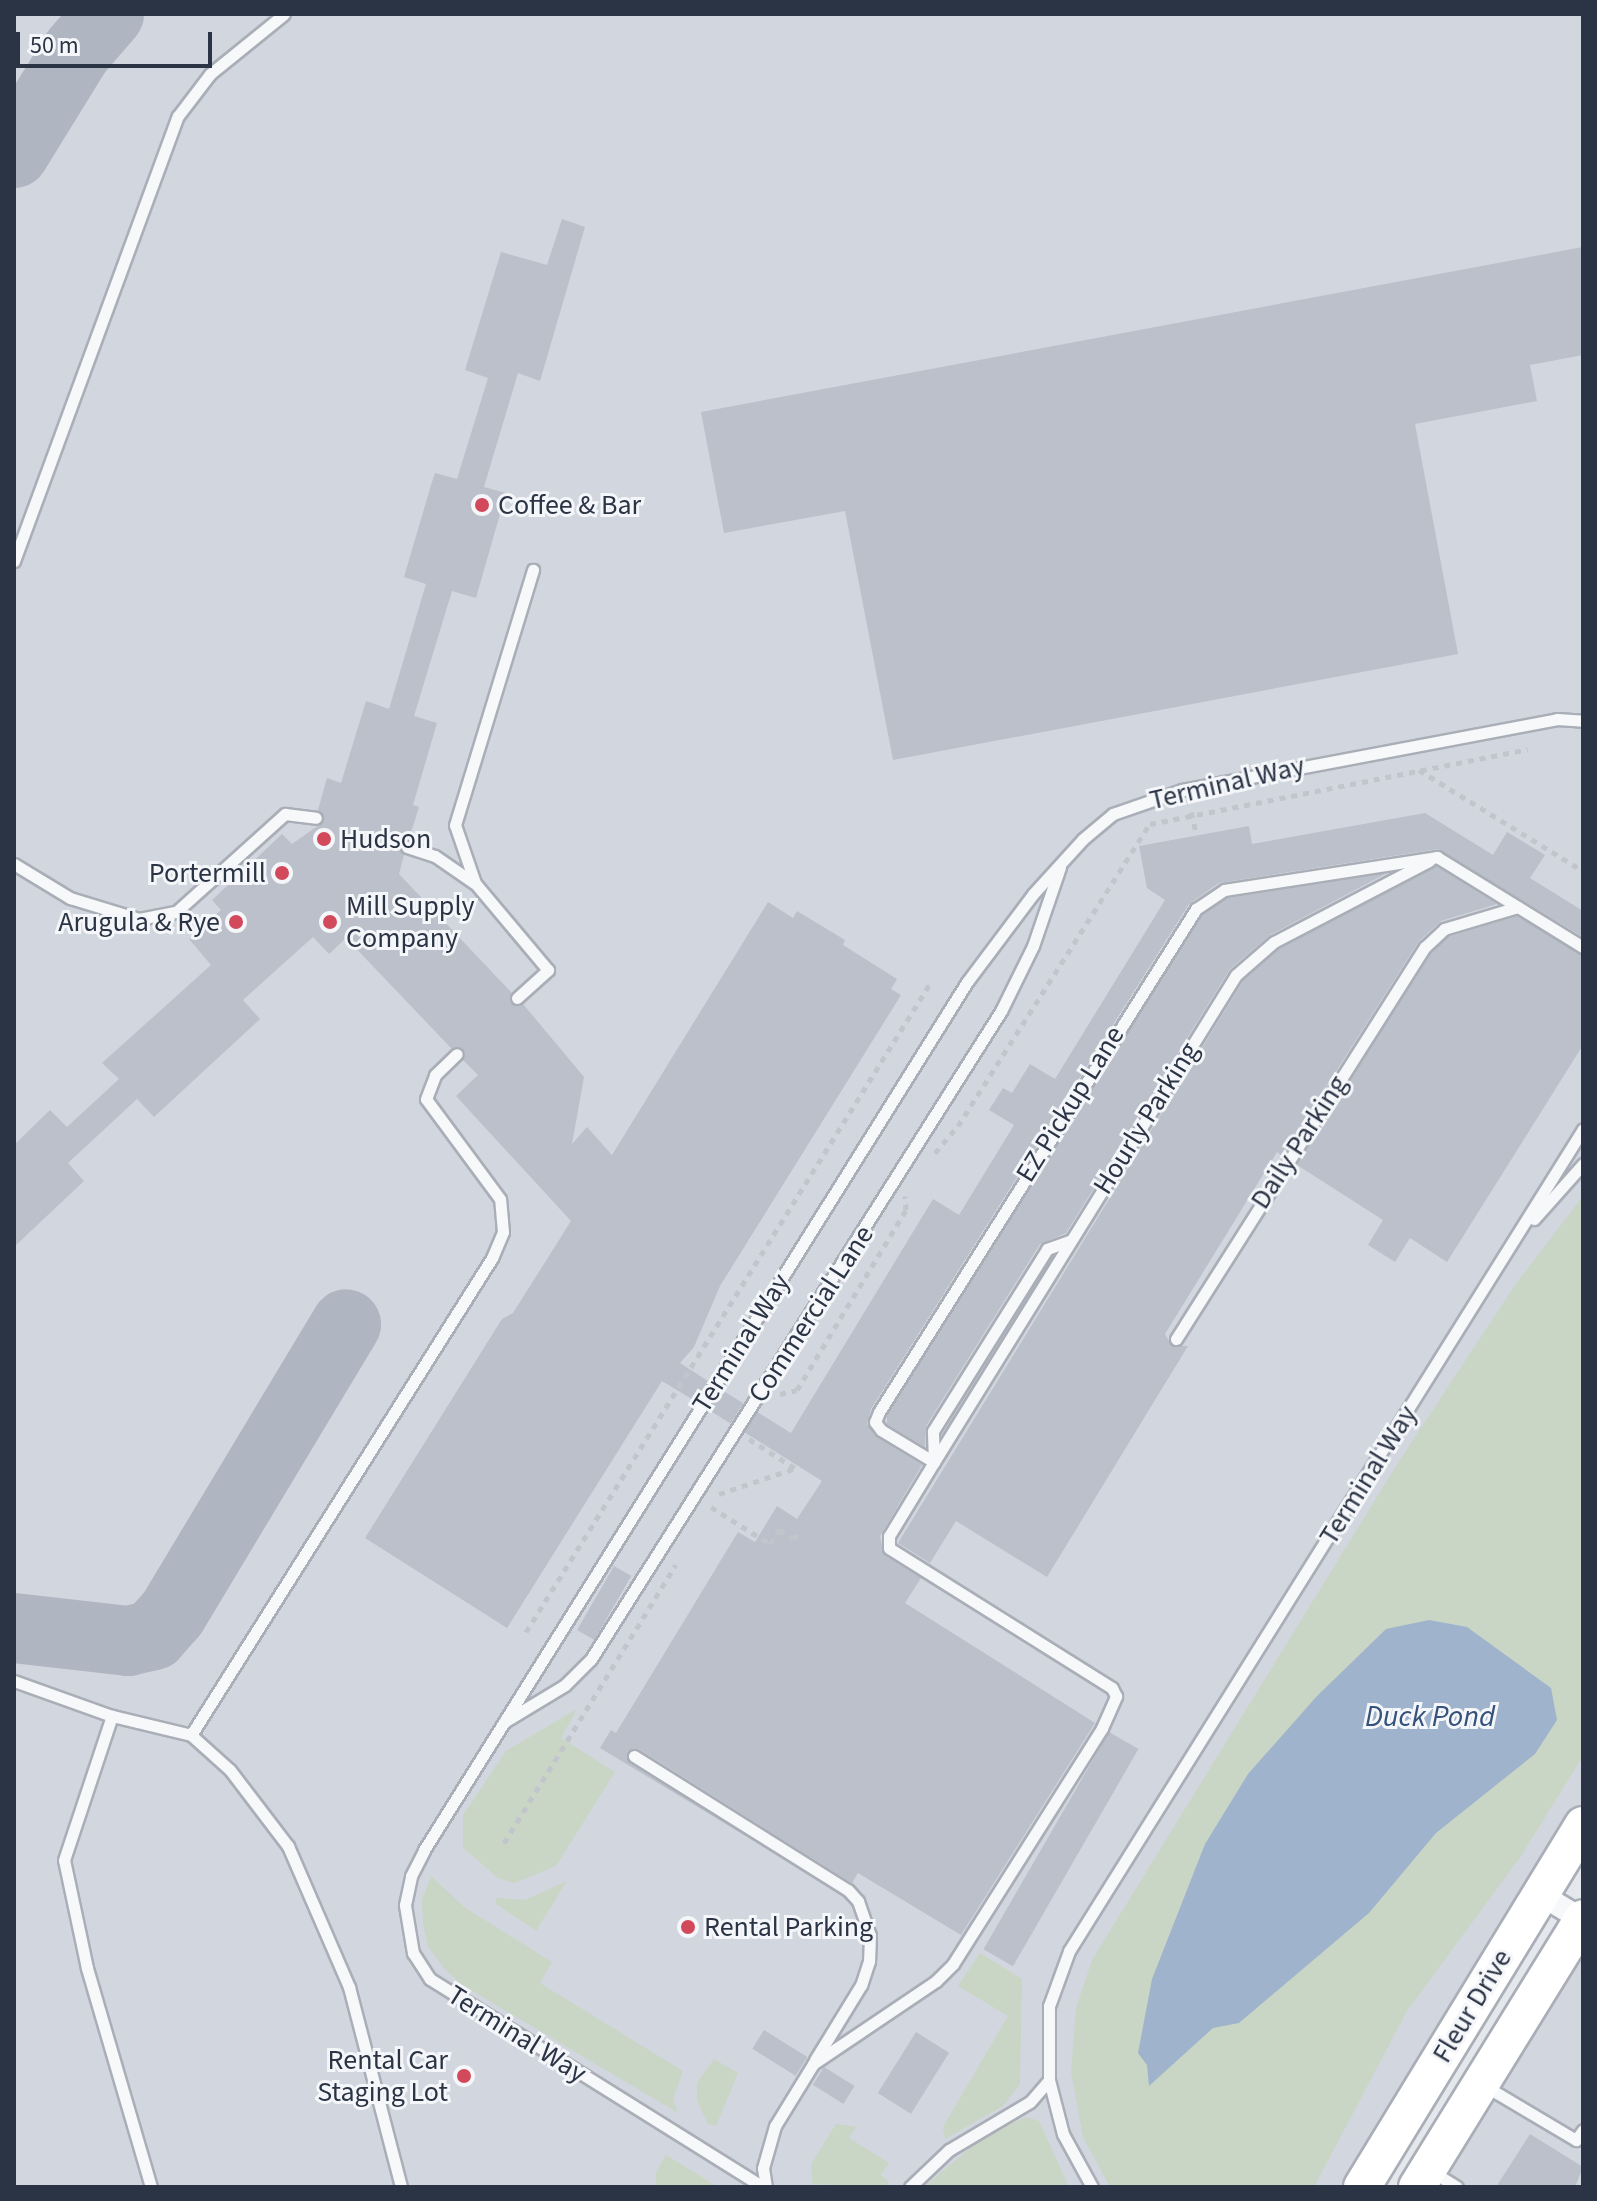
<!DOCTYPE html>
<style>
body{margin:0}
#map{position:relative;width:1597px;height:2201px;overflow:hidden;background:#e4e7ec;font-family:"Source Sans 3",sans-serif}
div>[style]{position:absolute}
[style*='--x']{left:calc(var(--x)*1px);top:calc(var(--y)*1px);width:calc(var(--w)*1px);rotate:calc(var(--a)*1deg)}
.built>*{inset:0;background:#d2d6de}
.green>*{inset:0;background:#c9d6c5}
.water>*{inset:0;background:#9fb4cc}
.taxiway>*{height:70px;margin:-35px;padding:0 35px;transform-origin:35px;border-radius:35px;background:#b0b6c1}
.building>*{inset:0;background:#bbc0ca;transform-origin:0 0}
.path>*{height:5px;margin-top:-2.5px;transform-origin:0;background:repeating-linear-gradient(90deg,#c2c5cb 0 6px,transparent 0 12px)}
.roads{filter:drop-shadow(2px 0 #a9aeb7) drop-shadow(-2px 0 #a9aeb7) drop-shadow(0 2px #a9aeb7) drop-shadow(0 -2px #a9aeb7)}
.lane>*{height:11px;margin:-5.5px;padding:0 5.5px;transform-origin:5.5px;border-radius:5.5px;background:#f7f8fa}
.street>*{height:22px;margin:-11px;padding:0 11px;transform-origin:11px;border-radius:11px;background:#f7f8fa}
.primary>*{height:36px;margin:-18px;padding:0 18px;transform-origin:18px;border-radius:18px;background:#fff}
.dots>*{width:22px;height:22px;translate:-50% -50%;box-sizing:border-box;border:4px solid #f4f6f9;border-radius:50%}
span{translate:-50% -50%;white-space:nowrap;text-align:center;line-height:1.15;-webkit-text-stroke:6px #f4f6f9;paint-order:stroke}
.poi-label{font-size:28px;color:#2b3445}
.left{translate:0 -50%;text-align:left}
.right{translate:-100% -50%;text-align:right}
.street-label{font-size:28px;color:#2b3445}
.water-label{font-size:30px;color:#34527a;font-style:italic}
.frame{position:absolute;inset:0;border:16px solid #2b3445;pointer-events:none}
.scale{position:absolute;left:16px;top:32px;width:196px;height:36px;box-sizing:border-box;border:4px solid #2b3445;border-top:0;padding-left:10px;font-size:24px;line-height:28px;white-space:nowrap;color:#2b3445;-webkit-text-stroke:6px #f4f6f9;paint-order:stroke}
</style>
<div id="map">
<div class="built">
<i style="clip-path:polygon(14px 14px,1583px 14px,1583px 1825px,1362px 2187px,14px 2187px)"></i>
<i style="clip-path:polygon(1583px 1918px,1583px 2187px,1417px 2187px)"></i>
</div>
<div class="green">
<i style="clip-path:polygon(1583px 1196px,1583px 1756px,1521px 1856px,1407px 2011px,1314px 2187px,1110px 2187px,1083px 2137px,1071px 2072px,1076px 2008px,1092px 1960px,1396px 1466px,1515px 1285px)"></i>
<i style="clip-path:polygon(577px 1709px,561px 1738px,615px 1772px,556px 1866px,515px 1883px,498px 1878px,463px 1848px,463px 1815px,506px 1751px)"></i>
<i style="clip-path:polygon(431px 1876px,464px 1907px,552px 1962px,540px 1983px,683px 2071px,673px 2099px,678px 2113px,461px 1984px,444px 1968px,428px 1947px,423px 1923px,422px 1900px)"></i>
<i style="clip-path:polygon(567px 1881px,536px 1931px,496px 1904px,496px 1898px,525px 1900px)"></i>
<i style="clip-path:polygon(980px 1953px,1022px 1979px,1020px 2084px,1003px 2106px,945px 2139px,943px 2127px,1008px 2016px,958px 1986px)"></i>
<i style="clip-path:polygon(714px 2059px,738px 2073px,716px 2126px,708px 2124px,697px 2100px,697px 2083px)"></i>
<i style="clip-path:polygon(1026px 2117px,1039px 2121px,1069px 2187px,924px 2187px,982px 2138px)"></i>
<i style="clip-path:polygon(836px 2124px,856px 2127px,849px 2138px,889px 2163px,881px 2175px,889px 2182px,886px 2187px,812px 2184px,811px 2164px)"></i>
<i style="clip-path:polygon(666px 2155px,718px 2187px,656px 2187px,656px 2172px)"></i>
</div>
<div class="water">
<i style="clip-path:polygon(1429px 1620px,1467px 1627px,1551px 1688px,1557px 1720px,1535px 1754px,1436px 1833px,1369px 1913px,1239px 2023px,1213px 2028px,1149px 2086px,1147px 2065px,1138px 2053px,1152px 1979px,1205px 1844px,1248px 1774px,1317px 1696px,1386px 1629px)"></i>
</div>
<div class="taxiway">
<i style="--x:14;--y:153;--w:120;--a:-58.3"></i>
<i style="--x:77;--y:51;--w:49;--a:-49.1"></i>
<i style="--x:14;--y:1628;--w:115;--a:6.5"></i>
<i style="--x:128;--y:1641;--w:26;--a:-13"></i>
<i style="--x:153;--y:1635;--w:28;--a:-48"></i>
<i style="--x:172;--y:1614;--w:338;--a:-59"></i>
</div>
<div class="building">
<i style="clip-path:polygon(562px 219px,585px 227px,540px 381px,518px 373px,484px 487px,506px 493px,476px 598px,452px 591px,414px 716px,437px 723px,413px 805px,419px 807px,409px 839px,399px 845px,404px 855px,399px 874px,511px 992px,510px 1003px,523px 1004px,584px 1077px,572px 1144px,587px 1127px,612px 1155px,768px 902px,793px 918px,797px 911px,845px 940px,843px 945px,897px 979px,891px 989px,901px 995px,720px 1286px,694px 1347px,680px 1363px,708px 1381px,695px 1401px,662px 1381px,507px 1628px,365px 1538px,502px 1319px,513px 1313px,571px 1221px,456px 1096px,478px 1075px,463px 1060px,463px 1048px,451px 1048px,346px 938px,329px 954px,313px 937px,243px 1000px,260px 1019px,154px 1117px,137px 1099px,68px 1163px,84px 1181px,14px 1247px,14px 1145px,50px 1110px,67px 1127px,119px 1079px,102px 1063px,211px 965px,189px 939px,221px 910px,212px 900px,282px 834px,292px 844px,323px 822px,318px 810px,327px 778px,341px 783px,366px 701px,389px 709px,426px 584px,404px 577px,431px 485px,435px 473px,457px 479px,488px 378px,465px 370px,501px 252px,547px 265px)"></i>
<i style="clip-path:polygon(1583px 247px,1583px 355px,1530px 365px,1537px 401px,1415px 424px,1458px 654px,893px 760px,845px 511px,724px 533px,701px 412px)"></i>
<i style="clip-path:polygon(1425px 813px,1493px 855px,1507px 832px,1545px 855px,1530px 878px,1583px 911px,1583px 937px,1438px 849px,1219px 883px,1189px 904px,871px 1409px,867px 1424px,875px 1436px,922px 1465px,880px 1536px,884px 1555px,921px 1578px,905px 1603px,1095px 1723px,961px 1935px,858px 1873px,852px 1883px,639px 1749px,627px 1751px,629px 1763px,774px 1853px,600px 1748px,611px 1730px,616px 1733px,738px 1532px,755px 1542px,777px 1506px,797px 1519px,822px 1481px,744px 1432px,757px 1412px,791px 1433px,933px 1199px,959px 1215px,1014px 1125px,989px 1110px,1003px 1088px,1012px 1093px,1030px 1064px,1055px 1079px,1165px 900px,1147px 888px,1139px 846px,1249px 826px,1252px 844px)"></i>
<i style="clip-path:polygon(1436px 866px,1497px 904px,1441px 921px,1419px 941px,1282px 1156px,1277px 1152px,1165px 1334px,1172px 1346px,1188px 1346px,1047px 1577px,956px 1521px,930px 1563px,898px 1543px,1243px 981px,1279px 949px)"></i>
<i style="clip-path:polygon(1387px 873px,1270px 935px,1230px 969px,1066px 1233px,1040px 1244px,926px 1426px,925px 1447px,887px 1424px,887px 1416px,1202px 915px,1227px 898px)"></i>
<i style="clip-path:polygon(1517px 916px,1583px 955px,1583px 1045px,1447px 1262px,1410px 1238px,1395px 1262px,1368px 1245px,1383px 1220px,1297px 1165px,1432px 952px,1448px 937px)"></i>
<i style="left:722px;top:1390px;width:25px;height:24px;rotate:32deg"></i>
<i style="left:614px;top:1566px;width:20px;height:74px;rotate:30deg"></i>
<i style="left:1109px;top:1732px;width:34px;height:251px;rotate:30deg"></i>
<i style="left:764px;top:2030px;width:51px;height:22px;rotate:32deg"></i>
<i style="left:916px;top:2032px;width:39px;height:72px;rotate:32deg"></i>
<i style="left:824px;top:2067px;width:36px;height:21px;rotate:32deg"></i>
<i style="clip-path:polygon(1530px 2134px,1583px 2167px,1575px 2187px,1496px 2187px)"></i>
</div>
<div class="path">
<i style="--x:1419;--y:770;--w:193;--a:31.6"></i>
<i style="--x:1191;--y:812;--w:25;--a:76"></i>
<i style="--x:935;--y:1153;--w:35;--a:-50"></i>
<i style="--x:958;--y:1126;--w:358;--a:-57.6"></i>
<i style="--x:1150;--y:824;--w:385;--a:-11.2"></i>
<i style="--x:780;--y:1394;--w:17;--a:-13"></i>
<i style="--x:797;--y:1390;--w:210;--a:-58.8"></i>
<i style="--x:906;--y:1210;--w:14;--a:-94"></i>
<i style="--x:749;--y:1439;--w:54;--a:32.2"></i>
<i style="--x:719;--y:1494;--w:81;--a:-18.7"></i>
<i style="--x:711;--y:1507;--w:70;--a:32.1"></i>
<i style="--x:770;--y:1544;--w:17;--a:-57"></i>
<i style="--x:779;--y:1530;--w:17;--a:31"></i>
<i style="--x:794;--y:1539;--w:11;--a:-56"></i>
<i style="--x:526;--y:1632;--w:766;--a:-58.07"></i>
<i style="--x:504;--y:1843;--w:327;--a:-58.3"></i>
</div>
<div class="roads">
<div class="lane">
<i style="--x:14;--y:561;--w:474;--a:-69.8"></i>
<i style="--x:178;--y:116;--w:53;--a:-52.7"></i>
<i style="--x:210;--y:74;--w:95;--a:-39"></i>
<i style="--x:407;--y:847;--w:29;--a:18"></i>
<i style="--x:435;--y:856;--w:47;--a:34.7"></i>
<i style="--x:1437;--y:857;--w:172;--a:31.7"></i>
<i style="--x:14;--y:864;--w:66;--a:31.3"></i>
<i style="--x:70;--y:898;--w:72;--a:16.9"></i>
<i style="--x:139;--y:919;--w:38;--a:-11"></i>
<i style="--x:176;--y:912;--w:147;--a:-42"></i>
<i style="--x:285;--y:814;--w:31;--a:7"></i>
<i style="--x:517;--y:998;--w:42;--a:-42.1"></i>
<i style="--x:548;--y:970;--w:114;--a:-130"></i>
<i style="--x:475;--y:883;--w:61;--a:-109"></i>
<i style="--x:455;--y:825;--w:267;--a:-73"></i>
<i style="--x:1534;--y:1219;--w:74;--a:-48.3"></i>
<i style="--x:1176;--y:1339;--w:464;--a:-57.6"></i>
<i style="--x:1425;--y:947;--w:26;--a:-43"></i>
<i style="--x:1444;--y:929;--w:77;--a:-16.6"></i>
<i style="--x:934;--y:1462;--w:573;--a:-58.2"></i>
<i style="--x:1236;--y:975;--w:50;--a:-41"></i>
<i style="--x:1274;--y:942;--w:175;--a:-27.6"></i>
<i style="--x:934;--y:1462;--w:31;--a:-92"></i>
<i style="--x:933;--y:1431;--w:215;--a:-57.9"></i>
<i style="--x:1047;--y:1249;--w:23;--a:-20"></i>
<i style="--x:14;--y:1681;--w:104;--a:19.7"></i>
<i style="--x:504;--y:1722;--w:71;--a:-31.2"></i>
<i style="--x:565;--y:1685;--w:37;--a:-45"></i>
<i style="--x:591;--y:1659;--w:767;--a:-57.68"></i>
<i style="--x:1001;--y:1011;--w:72;--a:-63.8"></i>
<i style="--x:1033;--y:946;--w:83;--a:-71.1"></i>
<i style="--x:191;--y:1735;--w:52;--a:41.9"></i>
<i style="--x:230;--y:1770;--w:96;--a:52.7"></i>
<i style="--x:288;--y:1846;--w:154;--a:66.6"></i>
<i style="--x:349;--y:1987;--w:207;--a:75.4"></i>
<i style="--x:634;--y:1756;--w:252;--a:32.1"></i>
<i style="--x:848;--y:1890;--w:15;--a:48"></i>
<i style="--x:858;--y:1901;--w:36;--a:71"></i>
<i style="--x:870;--y:1935;--w:26;--a:92"></i>
<i style="--x:869;--y:1961;--w:25;--a:108"></i>
<i style="--x:861;--y:1985;--w:88;--a:121.5"></i>
<i style="--x:1485;--y:2086;--w:106;--a:30.7"></i>
<i style="--x:1576;--y:2140;--w:12;--a:-55"></i>
<i style="--x:1433;--y:2172;--w:28;--a:32"></i>
<i style="--x:151;--y:2187;--w:228;--a:-106.3"></i>
<i style="--x:87;--y:1968;--w:110;--a:-102"></i>
<i style="--x:64;--y:1860;--w:152;--a:-71.6"></i>
<i style="--x:112;--y:1716;--w:81;--a:13.5"></i>
<i style="--x:191;--y:1735;--w:564;--a:-57.75"></i>
<i style="--x:492;--y:1258;--w:28;--a:-67"></i>
<i style="--x:503;--y:1232;--w:33;--a:-95"></i>
<i style="--x:500;--y:1199;--w:124;--a:-126.5"></i>
<i style="--x:426;--y:1099;--w:26;--a:-69"></i>
<i style="--x:435;--y:1075;--w:30;--a:-44"></i>
<i style="--x:763;--y:2187;--w:393;--a:-148"></i>
<i style="--x:430;--y:1979;--w:31;--a:-123"></i>
<i style="--x:413;--y:1953;--w:49;--a:-99.5"></i>
<i style="--x:405;--y:1905;--w:30;--a:-78"></i>
<i style="--x:411;--y:1876;--w:29;--a:-63"></i>
<i style="--x:424;--y:1850;--w:1024;--a:-57.97"></i>
<i style="--x:967;--y:982;--w:110;--a:-53.1"></i>
<i style="--x:1033;--y:894;--w:74;--a:-47.7"></i>
<i style="--x:1083;--y:839;--w:39;--a:-40"></i>
<i style="--x:1113;--y:814;--w:73;--a:-19.2"></i>
<i style="--x:1182;--y:790;--w:382;--a:-10.7"></i>
<i style="--x:1557;--y:719;--w:26;--a:4"></i>
<i style="--x:766;--y:2187;--w:19;--a:-99"></i>
<i style="--x:763;--y:2168;--w:44;--a:-74.1"></i>
<i style="--x:775;--y:2126;--w:73;--a:-58.5"></i>
<i style="--x:813;--y:2064;--w:148;--a:-34"></i>
<i style="--x:936;--y:1981;--w:24;--a:-45"></i>
<i style="--x:953;--y:1964;--w:279;--a:-57.7"></i>
<i style="--x:1102;--y:1728;--w:35;--a:-66"></i>
<i style="--x:1116;--y:1696;--w:9;--a:-117"></i>
<i style="--x:1112;--y:1688;--w:263;--a:-147.9"></i>
<i style="--x:889;--y:1548;--w:12;--a:-90"></i>
<i style="--x:889;--y:1536;--w:87;--a:-58.7"></i>
<i style="--x:934;--y:1462;--w:62;--a:-148.9"></i>
<i style="--x:881;--y:1430;--w:10;--a:-127"></i>
<i style="--x:875;--y:1422;--w:11;--a:-68"></i>
<i style="--x:879;--y:1412;--w:595;--a:-57.78"></i>
<i style="--x:1196;--y:909;--w:34;--a:-34"></i>
<i style="--x:1224;--y:890;--w:216;--a:-8.8"></i>
<i style="--x:910;--y:2187;--w:54;--a:-43.5"></i>
<i style="--x:949;--y:2150;--w:94;--a:-30.7"></i>
<i style="--x:1030;--y:2102;--w:29;--a:-49"></i>
<i style="--x:1092;--y:2187;--w:60;--a:-118.7"></i>
<i style="--x:1063;--y:2134;--w:56;--a:-104.5"></i>
<i style="--x:1049;--y:2080;--w:74;--a:-90"></i>
<i style="--x:1049;--y:2006;--w:59;--a:-70"></i>
<i style="--x:1069;--y:1951;--w:969;--a:-57.98"></i>
</div>
<div class="street">
<i style="--x:1540;--y:1894;--w:50;--a:31.2"></i>
</div>
<div class="primary">
<i style="--x:1362;--y:2187;--w:424;--a:-58.6"></i>
<i style="--x:1417;--y:2187;--w:316;--a:-58.3"></i>
</div>
</div>
<div class="dots">
<i style="left:482px;top:505px;background:#d1495b"></i>
<i style="left:324px;top:839px;background:#d1495b"></i>
<i style="left:282px;top:873px;background:#d1495b"></i>
<i style="left:236px;top:922px;background:#d1495b"></i>
<i style="left:330px;top:922px;background:#d1495b"></i>
<i style="left:688px;top:1927px;background:#d1495b"></i>
<i style="left:464px;top:2076px;background:#d1495b"></i>
</div>
<div class="poi-label">
<span class="left" style="left:498px;top:505px">Coffee &amp; Bar</span>
<span class="left" style="left:340px;top:839px">Hudson</span>
<span class="right" style="left:266px;top:873px">Portermill</span>
<span class="left" style="left:346px;top:922px">Mill Supply<br>Company</span>
<span class="right" style="left:220px;top:922px">Arugula &amp; Rye</span>
<span class="left" style="left:704px;top:1927px">Rental Parking</span>
<span class="right" style="left:448px;top:2076px">Rental Car<br>Staging Lot</span>
</div>
<div class="street-label">
<span style="left:1227px;top:783px;rotate:-13deg">Terminal Way</span>
<span style="left:1070px;top:1104px;rotate:-58deg">EZ Pickup Lane</span>
<span style="left:1146px;top:1118px;rotate:-58deg">Hourly Parking</span>
<span style="left:1299px;top:1142px;rotate:-57deg">Daily Parking</span>
<span style="left:811px;top:1314px;rotate:-57deg">Commercial Lane</span>
<span style="left:741px;top:1343px;rotate:-58deg">Terminal Way</span>
<span style="left:1368px;top:1475px;rotate:-58deg">Terminal Way</span>
<span style="left:1472px;top:2006px;rotate:-59deg">Fleur Drive</span>
<span style="left:517px;top:2034px;rotate:32deg">Terminal Way</span>
</div>
<div class="water-label">
<span style="left:1430px;top:1717px">Duck Pond</span>
</div>
<div class="frame"></div>
<div class="scale">50 m</div>
</div>
